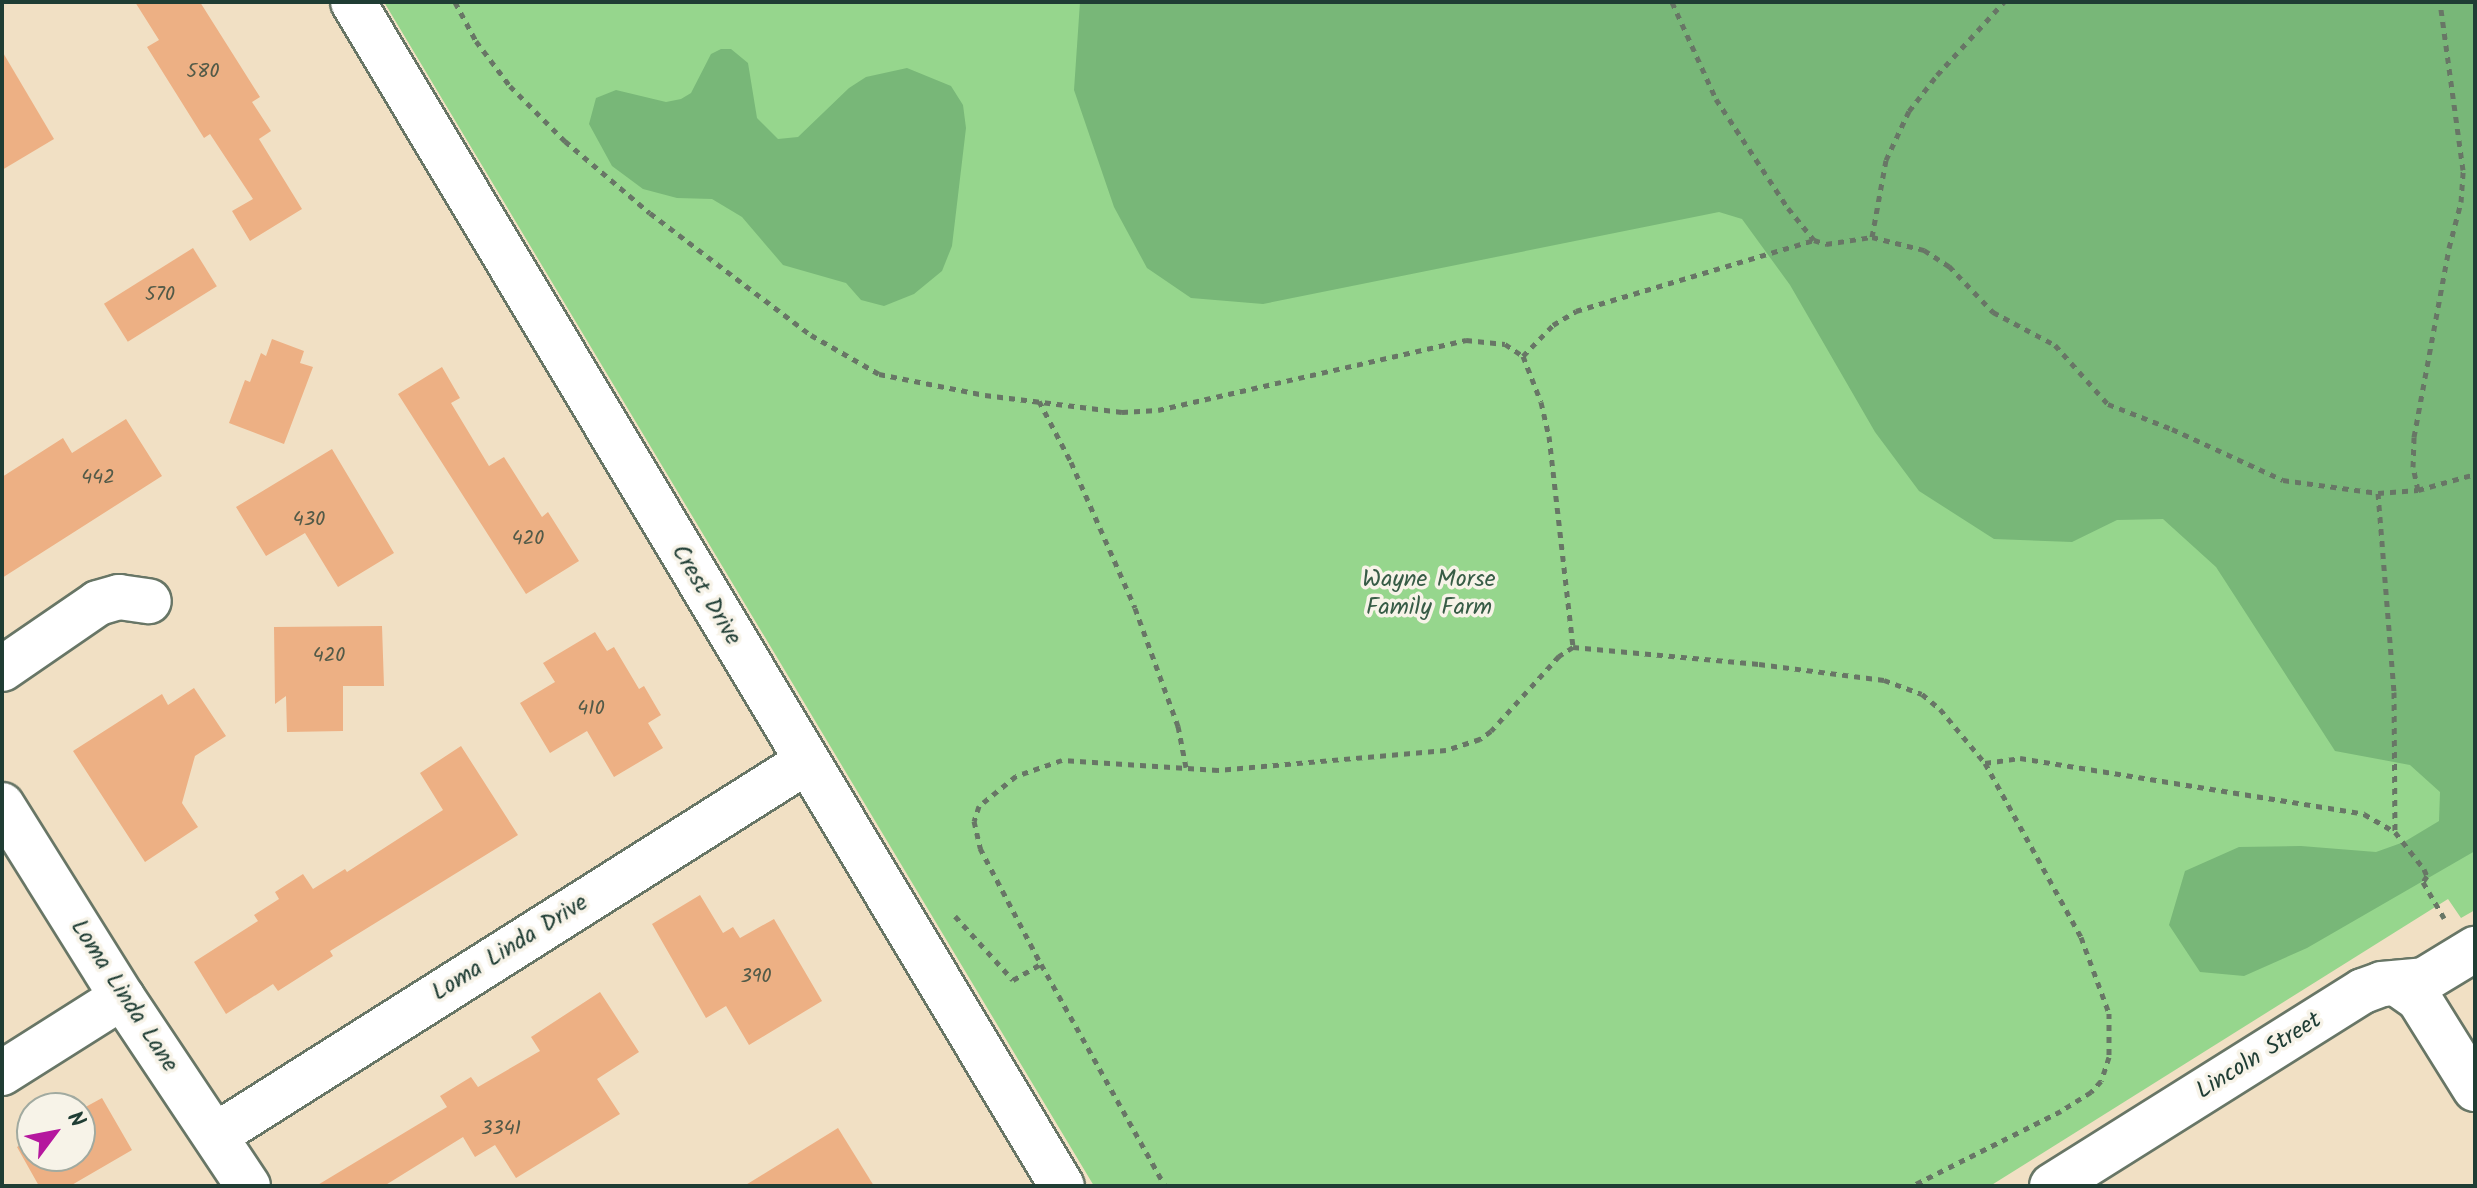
<!DOCTYPE html>
<style>
body{margin:0}
#map{position:relative;width:2477px;height:1188px;overflow:hidden;background:#f1e0c4;font-family:Kalam,sans-serif}
div>[style]{position:absolute}
[style*='--x']{left:calc(var(--x)*1px);top:calc(var(--y)*1px);width:calc(var(--w)*1px);rotate:calc(var(--a)*1deg)}
.green>*{inset:0;background:#96d68d}
.forest>*{inset:0;background:#78b778}
.building>*{inset:0;background:#edb084;transform-origin:0 0}
.path>*{height:5px;margin-top:-2.5px;transform-origin:0;background:repeating-linear-gradient(90deg,#687666 0 6px,transparent 0 12px)}
.roads{filter:drop-shadow(2px 0 #687666) drop-shadow(-2px 0 #687666) drop-shadow(0 2px #687666) drop-shadow(0 -2px #687666)}
.minor>*{height:44px;margin:-22px;padding:0 22px;transform-origin:22px;border-radius:22px;background:#fff}
span{translate:-50% -50%;white-space:nowrap;text-align:center;line-height:1.15;-webkit-text-stroke:7px #f7f3e8;paint-order:stroke}
.number-label{font-size:20px;color:#525a48}
.number-label span{-webkit-text-stroke-width:0}
.park-label{font-size:24px;color:#375c46}
.street-label{font-size:24px;color:#1f3d34}
.frame{position:absolute;inset:0;border:4px solid #1f3d34;pointer-events:none}
.north{position:absolute;left:16px;top:1092px;width:80px;height:80px;box-sizing:border-box;background:#f7f3e8;border:2px solid #a1aaa0;border-radius:50%;rotate:58deg;font-size:22px;font-weight:700;line-height:32px;text-align:center;color:#1f3d34}
.north::after{content:'';display:block;margin:auto;width:28px;height:36px;background:#b5179e;clip-path:polygon(50% 0,100% 100%,50% 72%,0 100%)}
</style>
<div id="map">
<div class="green">
<i style="clip-path:polygon(384px 2px,2475px 2px,2475px 910px,2461px 918px,2448px 899px,1990px 1186px,1094px 1186px)"></i>
</div>
<div class="forest">
<i style="clip-path:polygon(1080px 2px,2475px 2px,2475px 851px,2307px 948px,2244px 976px,2200px 972px,2169px 925px,2185px 871px,2239px 847px,2301px 846px,2376px 852px,2404px 842px,2439px 821px,2440px 792px,2410px 765px,2335px 751px,2216px 567px,2163px 519px,2117px 520px,2072px 542px,1994px 539px,1919px 491px,1875px 432px,1790px 285px,1742px 219px,1719px 212px,1263px 304px,1191px 298px,1147px 268px,1114px 207px,1074px 90px)"></i>
<i style="clip-path:polygon(721px 49px,731px 49px,748px 63px,757px 118px,778px 139px,798px 137px,849px 88px,866px 77px,907px 68px,951px 86px,963px 105px,966px 128px,952px 246px,942px 271px,914px 294px,884px 306px,861px 300px,846px 283px,783px 265px,742px 217px,712px 199px,677px 198px,643px 189px,612px 166px,589px 124px,596px 98px,616px 90px,666px 102px,681px 99px,691px 93px,711px 54px)"></i>
</div>
<div class="building">
<i style="clip-path:polygon(135px 2px,200px 2px,260px 97px,252px 102px,271px 131px,259px 139px,302px 209px,250px 241px,232px 211px,253px 199px,210px 134px,204px 138px,147px 47px,159px 40px)"></i>
<i style="clip-path:polygon(2px 51px,54px 139px,2px 170px)"></i>
<i style="left:193px;top:248px;width:45px;height:105px;rotate:58deg"></i>
<i style="clip-path:polygon(272px 339px,304px 351px,300px 363px,313px 367px,284px 444px,229px 423px,245px 380px,250px 382px,261px 353px,266px 356px)"></i>
<i style="clip-path:polygon(442px 367px,460px 398px,451px 403px,489px 466px,504px 457px,542px 517px,548px 512px,579px 561px,526px 594px,398px 394px)"></i>
<i style="clip-path:polygon(126px 419px,162px 476px,2px 578px,2px 477px,63px 438px,72px 453px)"></i>
<i style="clip-path:polygon(332px 449px,394px 553px,338px 587px,305px 533px,266px 556px,236px 507px)"></i>
<i style="clip-path:polygon(382px 626px,384px 686px,343px 686px,343px 731px,287px 732px,286px 696px,275px 704px,274px 627px)"></i>
<i style="clip-path:polygon(595px 632px,607px 651px,614px 647px,639px 689px,644px 686px,661px 715px,648px 723px,663px 748px,614px 777px,587px 731px,550px 753px,520px 703px,555px 682px,543px 663px)"></i>
<i style="clip-path:polygon(194px 688px,226px 736px,195px 756px,182px 803px,198px 827px,145px 862px,73px 751px,162px 694px,168px 705px)"></i>
<i style="clip-path:polygon(461px 746px,518px 835px,330px 951px,333px 956px,278px 991px,273px 984px,226px 1014px,194px 962px,258px 921px,254px 915px,279px 899px,275px 892px,303px 874px,313px 889px,345px 869px,347px 872px,443px 810px,420px 773px)"></i>
<i style="clip-path:polygon(700px 895px,723px 933px,733px 927px,740px 938px,774px 919px,822px 1001px,749px 1045px,726px 1006px,706px 1018px,652px 924px)"></i>
<i style="clip-path:polygon(600px 992px,639px 1052px,597px 1079px,620px 1114px,516px 1178px,495px 1145px,475px 1157px,463px 1137px,384px 1186px,316px 1186px,447px 1107px,440px 1096px,471px 1077px,478px 1087px,540px 1051px,531px 1037px)"></i>
<i style="clip-path:polygon(102px 1098px,132px 1150px,70px 1186px,39px 1186px,17px 1147px,32px 1138px,32px 1156px,80px 1156px,80px 1110px)"></i>
<i style="clip-path:polygon(838px 1128px,874px 1186px,744px 1186px)"></i>
</div>
<div class="path">
<i style="--x:455;--y:2;--w:44;--a:61.7"></i>
<i style="--x:476;--y:41;--w:56;--a:52.9"></i>
<i style="--x:510;--y:86;--w:78;--a:45"></i>
<i style="--x:565;--y:141;--w:111;--a:40.3"></i>
<i style="--x:650;--y:213;--w:202;--a:37.2"></i>
<i style="--x:811;--y:335;--w:78;--a:29.8"></i>
<i style="--x:879;--y:374;--w:108;--a:11.2"></i>
<i style="--x:985;--y:395;--w:138;--a:7.1"></i>
<i style="--x:1122;--y:412;--w:36;--a:-3"></i>
<i style="--x:1158;--y:410;--w:316;--a:-12.8"></i>
<i style="--x:1466;--y:340;--w:39;--a:6"></i>
<i style="--x:1505;--y:344;--w:22;--a:34"></i>
<i style="--x:1523;--y:356;--w:49;--a:68.6"></i>
<i style="--x:1541;--y:402;--w:35;--a:77"></i>
<i style="--x:1549;--y:436;--w:212;--a:83.5"></i>
<i style="--x:1573;--y:647;--w:17;--a:147"></i>
<i style="--x:1559;--y:656;--w:101;--a:132.2"></i>
<i style="--x:1491;--y:731;--w:14;--a:144"></i>
<i style="--x:1480;--y:739;--w:36;--a:162"></i>
<i style="--x:1446;--y:750;--w:229;--a:175"></i>
<i style="--x:1218;--y:770;--w:156;--a:-176.3"></i>
<i style="--x:1062;--y:760;--w:49;--a:160.8"></i>
<i style="--x:1016;--y:776;--w:48;--a:141"></i>
<i style="--x:979;--y:806;--w:16;--a:108"></i>
<i style="--x:974;--y:821;--w:28;--a:77"></i>
<i style="--x:980;--y:848;--w:131;--a:62.3"></i>
<i style="--x:1672;--y:2;--w:107;--a:65.6"></i>
<i style="--x:1716;--y:99;--w:131;--a:56.6"></i>
<i style="--x:1788;--y:208;--w:41;--a:50.9"></i>
<i style="--x:1814;--y:240;--w:13;--a:18"></i>
<i style="--x:1826;--y:244;--w:47;--a:-8.7"></i>
<i style="--x:1872;--y:237;--w:54;--a:14"></i>
<i style="--x:1924;--y:250;--w:30;--a:33"></i>
<i style="--x:1949;--y:266;--w:64;--a:46.3"></i>
<i style="--x:1993;--y:312;--w:70;--a:28"></i>
<i style="--x:2055;--y:345;--w:79;--a:48.1"></i>
<i style="--x:2108;--y:404;--w:69;--a:21.3"></i>
<i style="--x:2172;--y:429;--w:122;--a:24.7"></i>
<i style="--x:2283;--y:480;--w:96;--a:7.8"></i>
<i style="--x:2378;--y:493;--w:40;--a:-4.3"></i>
<i style="--x:2418;--y:490;--w:59;--a:-15.7"></i>
<i style="--x:1872;--y:237;--w:78;--a:-79.7"></i>
<i style="--x:1886;--y:160;--w:54;--a:-64.9"></i>
<i style="--x:1909;--y:111;--w:46;--a:-52.1"></i>
<i style="--x:1937;--y:75;--w:99;--a:-47.5"></i>
<i style="--x:1523;--y:356;--w:43;--a:-45.9"></i>
<i style="--x:1553;--y:325;--w:27;--a:-31"></i>
<i style="--x:1576;--y:311;--w:248;--a:-16.6"></i>
<i style="--x:1039;--y:401;--w:69;--a:62.3"></i>
<i style="--x:1071;--y:462;--w:159;--a:66.3"></i>
<i style="--x:1135;--y:608;--w:126;--a:70"></i>
<i style="--x:1178;--y:726;--w:42;--a:79"></i>
<i style="--x:2418;--y:490;--w:24;--a:-102"></i>
<i style="--x:2413;--y:467;--w:30;--a:-88"></i>
<i style="--x:2414;--y:437;--w:192;--a:-79.5"></i>
<i style="--x:2449;--y:248;--w:48;--a:-75.4"></i>
<i style="--x:2461;--y:202;--w:32;--a:-86"></i>
<i style="--x:2463;--y:170;--w:170;--a:-97.8"></i>
<i style="--x:2378;--y:493;--w:200;--a:85.4"></i>
<i style="--x:2394;--y:692;--w:140;--a:89.6"></i>
<i style="--x:2395;--y:832;--w:47;--a:51.9"></i>
<i style="--x:2424;--y:869;--w:8;--a:67"></i>
<i style="--x:2427;--y:876;--w:7;--a:124"></i>
<i style="--x:2423;--y:882;--w:42;--a:59.7"></i>
<i style="--x:1573;--y:647;--w:187;--a:5.2"></i>
<i style="--x:1759;--y:664;--w:126;--a:7.3"></i>
<i style="--x:1884;--y:680;--w:40;--a:20.2"></i>
<i style="--x:1922;--y:694;--w:23;--a:40"></i>
<i style="--x:1940;--y:709;--w:70;--a:50.2"></i>
<i style="--x:1985;--y:763;--w:199;--a:61.1"></i>
<i style="--x:2081;--y:937;--w:81;--a:69.8"></i>
<i style="--x:2109;--y:1013;--w:44;--a:90"></i>
<i style="--x:2109;--y:1057;--w:25;--a:108"></i>
<i style="--x:2101;--y:1081;--w:15;--a:132"></i>
<i style="--x:2091;--y:1092;--w:36;--a:148"></i>
<i style="--x:2061;--y:1111;--w:167;--a:153.3"></i>
<i style="--x:1985;--y:763;--w:35;--a:-8"></i>
<i style="--x:2020;--y:758;--w:349;--a:9.2"></i>
<i style="--x:2364;--y:814;--w:34;--a:30"></i>
<i style="--x:955;--y:916;--w:86;--a:47.8"></i>
<i style="--x:1013;--y:980;--w:32;--a:-30"></i>
<i style="--x:1041;--y:964;--w:254;--a:60.8"></i>
</div>
<div class="roads">
<div class="minor">
<i style="--x:353;--y:2;--w:1380;--a:59.09"></i>
<i style="--x:2;--y:669;--w:116;--a:-34.5"></i>
<i style="--x:98;--y:603;--w:22;--a:-16"></i>
<i style="--x:119;--y:597;--w:30;--a:8"></i>
<i style="--x:2;--y:805;--w:226;--a:58"></i>
<i style="--x:122;--y:997;--w:227;--a:56.3"></i>
<i style="--x:2399;--y:985;--w:24;--a:35"></i>
<i style="--x:2419;--y:999;--w:106;--a:58.1"></i>
<i style="--x:2;--y:1073;--w:142;--a:-32.3"></i>
<i style="--x:216;--y:1135;--w:698;--a:-32.3"></i>
<i style="--x:2052;--y:1186;--w:367;--a:-32.1"></i>
<i style="--x:2363;--y:991;--w:20;--a:-20"></i>
<i style="--x:2382;--y:984;--w:42;--a:-5.4"></i>
<i style="--x:2424;--y:980;--w:60;--a:-31.3"></i>
</div>
</div>
<div class="number-label">
<span style="left:203px;top:72px">580</span>
<span style="left:160px;top:295px">570</span>
<span style="left:98px;top:478px">442</span>
<span style="left:309px;top:520px">430</span>
<span style="left:528px;top:539px">420</span>
<span style="left:329px;top:656px">420</span>
<span style="left:591px;top:709px">410</span>
<span style="left:756px;top:977px">390</span>
<span style="left:501px;top:1129px">3341</span>
</div>
<div class="park-label">
<span style="left:1429px;top:594px">Wayne Morse<br>Family Farm</span>
</div>
<div class="street-label">
<span style="left:706px;top:595px;rotate:59deg">Crest Drive</span>
<span style="left:510px;top:948px;rotate:-32deg">Loma Linda Drive</span>
<span style="left:124px;top:996px;rotate:57deg">Loma Linda Lane</span>
<span style="left:2259px;top:1056px;rotate:-32deg">Lincoln Street</span>
</div>
<div class="frame"></div>
<div class="north">N</div>
</div>
